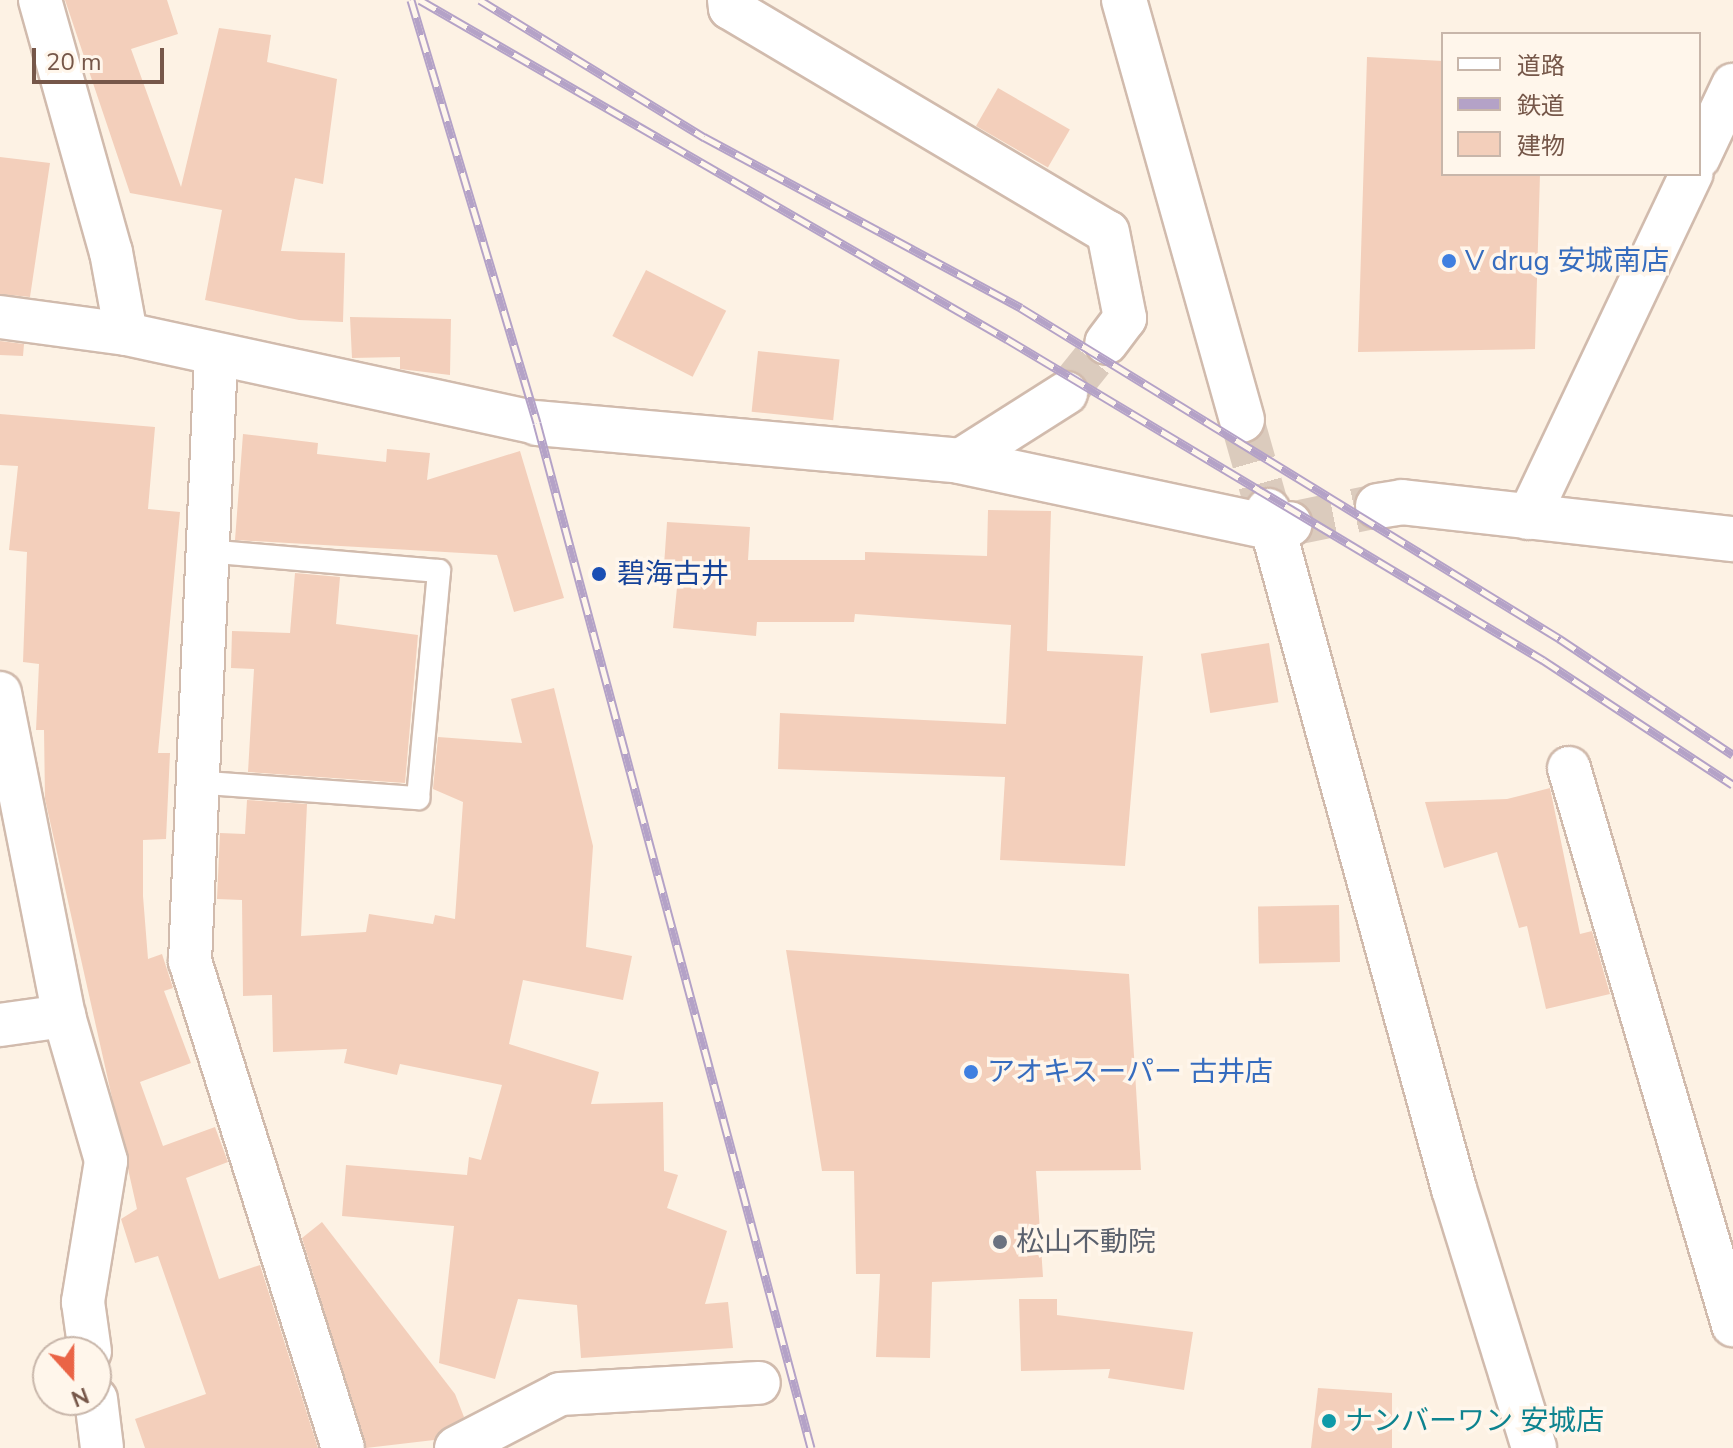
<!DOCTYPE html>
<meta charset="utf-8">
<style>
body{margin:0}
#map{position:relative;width:1733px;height:1448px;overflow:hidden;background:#fdf2e4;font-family:"Nunito Sans","Noto Sans JP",sans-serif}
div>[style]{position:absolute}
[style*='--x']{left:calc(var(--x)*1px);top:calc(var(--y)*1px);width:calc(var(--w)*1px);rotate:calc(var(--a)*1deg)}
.building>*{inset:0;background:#f3cfbb;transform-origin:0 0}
.minor-tunnel>*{height:42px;margin-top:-21px;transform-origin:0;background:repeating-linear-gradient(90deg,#dbcbbd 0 42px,transparent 0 63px)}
.tertiary-tunnel>*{height:44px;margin-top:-22px;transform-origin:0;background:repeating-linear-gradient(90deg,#dbcbbd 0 44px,transparent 0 66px)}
.roads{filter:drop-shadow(2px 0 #d1bbad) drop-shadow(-2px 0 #d1bbad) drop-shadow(0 2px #d1bbad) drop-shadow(0 -2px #d1bbad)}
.service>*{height:22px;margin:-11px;padding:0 11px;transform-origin:11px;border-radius:11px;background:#fff}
.minor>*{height:42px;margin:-21px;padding:0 21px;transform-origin:21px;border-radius:21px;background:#fff}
.tertiary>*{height:44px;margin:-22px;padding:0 22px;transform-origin:22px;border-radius:22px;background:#fff}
.rail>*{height:9px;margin-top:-4.5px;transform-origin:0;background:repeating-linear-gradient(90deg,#fff6eb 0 18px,#b4a2c7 0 36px);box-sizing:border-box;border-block:2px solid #b4a2c7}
.dots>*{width:22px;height:22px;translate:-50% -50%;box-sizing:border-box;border:4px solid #fff6eb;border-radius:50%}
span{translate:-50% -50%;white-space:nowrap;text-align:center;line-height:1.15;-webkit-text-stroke:7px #fff6eb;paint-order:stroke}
.shop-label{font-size:28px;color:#366cbe}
.left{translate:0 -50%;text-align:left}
.transit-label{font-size:28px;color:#164399}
.worship-label{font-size:28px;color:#5b616d}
.culture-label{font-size:28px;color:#0d838f}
.legend{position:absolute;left:1441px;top:32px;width:260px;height:144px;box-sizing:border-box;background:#fff6eb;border:2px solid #c8b6aa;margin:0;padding:10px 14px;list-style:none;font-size:24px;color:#765749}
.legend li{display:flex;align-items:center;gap:16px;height:40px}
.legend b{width:40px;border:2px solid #c8b6aa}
.north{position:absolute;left:32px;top:1336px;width:80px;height:80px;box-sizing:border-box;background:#fff6eb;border:2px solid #c8b6aa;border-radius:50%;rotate:159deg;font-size:22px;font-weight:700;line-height:32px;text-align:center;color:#765749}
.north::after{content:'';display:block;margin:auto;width:28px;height:36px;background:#ea6446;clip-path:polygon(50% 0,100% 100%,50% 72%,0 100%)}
.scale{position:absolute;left:32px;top:48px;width:132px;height:36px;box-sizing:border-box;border:4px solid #765749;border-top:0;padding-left:10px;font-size:24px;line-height:28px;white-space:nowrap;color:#765749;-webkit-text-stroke:6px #fff6eb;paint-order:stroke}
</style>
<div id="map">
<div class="building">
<i style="clip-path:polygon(65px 0,167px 0,178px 34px,131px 49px,181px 187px,219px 28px,271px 35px,267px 62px,337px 79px,323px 184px,295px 178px,281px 251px,345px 253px,343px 322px,299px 320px,205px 300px,222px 210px,130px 193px)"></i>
<i style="clip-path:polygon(1367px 57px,1443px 61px,1443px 174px,1540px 174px,1535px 349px,1358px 352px)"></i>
<i style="left:998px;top:88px;width:83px;height:44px;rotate:30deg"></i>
<i style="clip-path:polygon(0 157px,50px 163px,30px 297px,0 294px)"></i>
<i style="left:646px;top:270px;width:90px;height:74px;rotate:27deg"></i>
<i style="clip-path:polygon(350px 317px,451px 319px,450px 375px,400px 369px,400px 357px,352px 358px)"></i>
<i style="clip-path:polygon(0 341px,24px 344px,23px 356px,0 355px)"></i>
<i style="left:758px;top:351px;width:82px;height:61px;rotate:6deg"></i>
<i style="clip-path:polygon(0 414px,155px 427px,148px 509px,180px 512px,158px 753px,170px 753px,166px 839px,143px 840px,143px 896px,148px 959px,162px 954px,173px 988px,164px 991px,191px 1063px,140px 1082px,163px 1146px,215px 1127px,228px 1162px,186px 1178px,219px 1279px,260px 1265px,318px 1448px,145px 1448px,135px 1419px,206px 1394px,158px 1256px,135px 1263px,121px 1219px,137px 1209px,45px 799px,44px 730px,36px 730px,39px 664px,23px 662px,27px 552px,9px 550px,18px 466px,0 465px)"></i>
<i style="clip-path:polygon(243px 434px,318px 443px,317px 454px,386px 462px,387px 449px,430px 453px,427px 480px,520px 451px,564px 598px,514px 612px,497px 555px,235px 540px)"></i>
<i style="clip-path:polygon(988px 510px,1051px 511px,1047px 651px,1143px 656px,1125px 866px,1000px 860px,1005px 777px,778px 769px,780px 713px,1006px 724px,1011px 625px,855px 614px,854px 622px,757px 622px,756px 636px,673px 628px,679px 567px,664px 566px,667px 522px,750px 527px,748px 560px,865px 560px,865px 552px,987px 556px)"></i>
<i style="clip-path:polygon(295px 573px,340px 577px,336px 624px,418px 635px,405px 783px,248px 772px,254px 669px,231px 668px,232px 631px,290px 633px)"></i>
<i style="left:1269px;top:643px;width:60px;height:69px;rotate:81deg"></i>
<i style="clip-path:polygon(554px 688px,593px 846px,586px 947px,632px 956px,623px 1000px,523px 980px,509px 1044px,599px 1072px,591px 1104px,663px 1102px,664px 1171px,678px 1175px,667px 1208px,727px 1231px,705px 1304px,728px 1302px,733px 1348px,581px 1358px,577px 1305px,518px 1299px,495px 1379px,439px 1363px,454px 1226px,342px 1216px,346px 1165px,467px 1175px,469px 1157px,481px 1160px,502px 1085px,400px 1064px,397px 1075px,344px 1063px,347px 1049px,273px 1052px,272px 995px,243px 996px,242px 900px,217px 899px,220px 833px,245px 834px,247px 800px,307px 804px,301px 936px,366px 932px,369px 914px,433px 924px,435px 915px,455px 919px,463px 802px,433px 789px,438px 737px,522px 743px,511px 699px)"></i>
<i style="clip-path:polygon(1550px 788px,1580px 934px,1592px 931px,1610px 994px,1546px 1009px,1527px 926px,1519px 928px,1497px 852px,1444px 868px,1425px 802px,1507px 799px)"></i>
<i style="left:1339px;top:905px;width:57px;height:81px;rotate:89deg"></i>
<i style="clip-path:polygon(786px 950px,1129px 974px,1141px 1170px,1036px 1171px,1043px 1277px,932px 1282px,930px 1358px,876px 1357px,880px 1274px,856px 1274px,854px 1171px,822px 1171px)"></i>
<i style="clip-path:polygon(322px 1222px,455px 1394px,464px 1417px,434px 1440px,366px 1448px,302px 1238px)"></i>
<i style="clip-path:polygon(1019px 1299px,1057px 1299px,1057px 1315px,1193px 1332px,1184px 1390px,1108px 1378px,1110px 1369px,1021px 1371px)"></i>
<i style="clip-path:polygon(1318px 1388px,1392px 1393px,1392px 1448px,1311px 1448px)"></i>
</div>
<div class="minor-tunnel">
<i style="--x:1066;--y:393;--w:64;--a:-51.3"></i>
</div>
<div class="tertiary-tunnel">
<i style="--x:1242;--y:420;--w:95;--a:74.1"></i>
<i style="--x:1290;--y:524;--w:90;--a:-11.6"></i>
</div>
<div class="roads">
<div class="service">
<i style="--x:193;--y:782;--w:226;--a:4.1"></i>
<i style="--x:418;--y:798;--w:228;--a:-84.7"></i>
<i style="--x:439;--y:571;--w:235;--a:-175.1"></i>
</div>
<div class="minor">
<i style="--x:40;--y:0;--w:262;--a:74.3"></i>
<i style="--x:111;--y:252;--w:83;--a:79.6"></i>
<i style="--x:729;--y:0;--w:8;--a:83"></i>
<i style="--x:730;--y:8;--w:439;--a:30.7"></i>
<i style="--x:1108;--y:232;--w:88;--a:78.8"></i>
<i style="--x:1125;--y:318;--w:31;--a:127"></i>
<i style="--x:1699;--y:157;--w:80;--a:-64.7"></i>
<i style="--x:0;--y:317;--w:127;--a:7.7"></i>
<i style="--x:126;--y:334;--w:421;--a:12.2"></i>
<i style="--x:216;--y:356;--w:606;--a:92.46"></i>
<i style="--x:190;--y:961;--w:510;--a:72.56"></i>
<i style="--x:959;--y:461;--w:127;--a:-32.4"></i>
<i style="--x:1528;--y:518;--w:381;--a:-64.6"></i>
<i style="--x:0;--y:693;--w:329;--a:78.8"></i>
<i style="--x:64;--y:1016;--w:151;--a:73.8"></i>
<i style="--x:106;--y:1161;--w:143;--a:99.3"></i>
<i style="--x:83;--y:1302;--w:50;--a:82"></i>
<i style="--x:1569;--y:768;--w:581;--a:73.59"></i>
<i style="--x:0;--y:1025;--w:65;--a:-8"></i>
<i style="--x:96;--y:1399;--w:49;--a:83"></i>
<i style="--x:456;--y:1448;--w:117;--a:-27.4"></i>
<i style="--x:560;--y:1394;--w:199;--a:-3.2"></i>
</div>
<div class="tertiary">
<i style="--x:1124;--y:0;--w:436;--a:74.3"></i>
<i style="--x:537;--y:423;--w:424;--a:5.1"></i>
<i style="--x:959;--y:461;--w:321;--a:12"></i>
<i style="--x:1273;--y:528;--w:17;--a:-13"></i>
<i style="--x:1378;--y:506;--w:24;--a:-9"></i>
<i style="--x:1402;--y:502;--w:333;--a:6.4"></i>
<i style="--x:1268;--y:511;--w:703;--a:74.66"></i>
<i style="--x:1454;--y:1189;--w:271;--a:72.8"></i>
</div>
</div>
<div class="rail">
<i style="--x:411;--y:0;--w:441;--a:73.4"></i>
<i style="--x:537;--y:423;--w:1061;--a:75.03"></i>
<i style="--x:420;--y:0;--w:678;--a:30.01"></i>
<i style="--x:1007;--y:339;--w:625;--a:30.92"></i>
<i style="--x:1543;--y:660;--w:227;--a:33.3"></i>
<i style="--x:480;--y:0;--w:263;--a:31.5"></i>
<i style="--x:704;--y:137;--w:360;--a:28.3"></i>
<i style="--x:1021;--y:308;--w:633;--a:31.55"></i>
<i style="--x:1560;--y:639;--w:208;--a:33.8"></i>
</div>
<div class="dots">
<i style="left:1449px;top:261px;background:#3f7fe0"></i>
<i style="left:599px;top:574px;background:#1a4fb4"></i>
<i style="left:971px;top:1072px;background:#3f7fe0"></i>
<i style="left:1000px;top:1242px;background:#6b7280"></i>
<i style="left:1329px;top:1421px;background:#0f9aa8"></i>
</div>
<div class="shop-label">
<span class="left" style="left:1465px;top:261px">V drug 安城南店</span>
<span class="left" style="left:987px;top:1072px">アオキスーパー 古井店</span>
</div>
<div class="transit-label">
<span class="left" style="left:617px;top:574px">碧海古井</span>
</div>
<div class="worship-label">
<span class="left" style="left:1016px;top:1242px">松山不動院</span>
</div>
<div class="culture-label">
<span class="left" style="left:1345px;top:1421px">ナンバーワン 安城店</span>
</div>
<ul class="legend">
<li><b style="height:10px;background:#fff"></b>道路</li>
<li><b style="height:10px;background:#b4a2c7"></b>鉄道</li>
<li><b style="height:22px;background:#f3cfbb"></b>建物</li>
</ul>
<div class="north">N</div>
<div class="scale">20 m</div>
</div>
